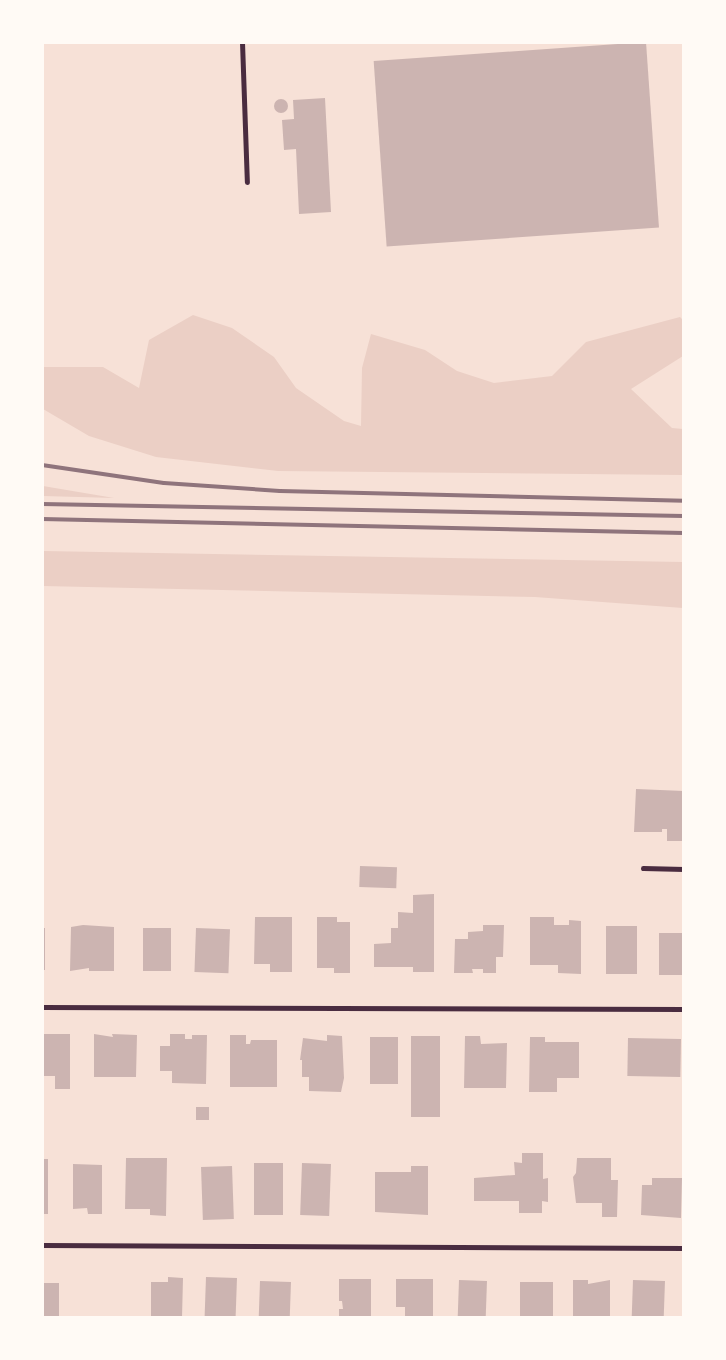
<!DOCTYPE html>
<style>
body{margin:0}
#map{position:relative;width:726px;height:1360px;overflow:hidden;background:#f7e1d7;font-family:Signika,sans-serif}
div>[style]{position:absolute}
[style*='--x']{left:calc(var(--x)*1px);top:calc(var(--y)*1px);width:calc(var(--w)*1px);rotate:calc(var(--a)*1deg)}
.green>*{inset:0;background:#ebcfc5}
.building>*{inset:0;background:#ccb4b1;transform-origin:0 0}
.round{border-radius:50%}
.minor>*{height:5px;margin:-2.5px;padding:0 2.5px;transform-origin:2.5px;border-radius:2.5px;background:#4a2c40}
.rail>*{height:4px;margin:-2px;padding:0 2px;transform-origin:2px;border-radius:2px;background:#8f747c}
span{translate:-50% -50%;white-space:nowrap;text-align:center;line-height:1.15;-webkit-text-stroke:4px #fffaf5;paint-order:stroke}
.frame{position:absolute;inset:0;border:44px solid #fffaf5;pointer-events:none}
</style>
<div id="map">
<div class="green">
<i style="clip-path:polygon(193px 315px,232px 328px,274px 357px,296px 388px,344px 421px,361px 426px,362px 368px,371px 334px,425px 350px,457px 371px,494px 383px,552px 376px,586px 342px,680px 317px,683px 320px,683px 356px,631px 389px,672px 428px,683px 429px,683px 475px,278px 471px,156px 457px,89px 436px,43px 409px,43px 367px,103px 367px,139px 388px,149px 340px)"></i>
<i style="clip-path:polygon(42px 486px,43px 486px,114px 498px,43px 496px)"></i>
<i style="clip-path:polygon(43px 551px,683px 562px,683px 608px,535px 597px,43px 586px)"></i>
</div>
<div class="building">
<i style="left:646px;top:42px;width:186px;height:273px;rotate:86deg"></i>
<i style="clip-path:polygon(325px 98px,331px 212px,299px 214px,296px 149px,284px 150px,282px 120px,294px 119px,293px 100px)"></i>
<i class="round" style="left:274px;top:99px;width:14px;height:14px"></i>
<i style="clip-path:polygon(636px 789px,684px 791px,684px 841px,667px 841px,667px 829px,662px 829px,662px 832px,634px 832px)"></i>
<i style="left:360px;top:866px;width:37px;height:21px;rotate:2deg"></i>
<i style="clip-path:polygon(434px 894px,434px 972px,413px 972px,413px 967px,374px 967px,374px 944px,391px 943px,391px 928px,398px 928px,398px 912px,413px 913px,413px 895px)"></i>
<i style="clip-path:polygon(255px 917px,292px 917px,292px 972px,270px 972px,270px 964px,254px 964px)"></i>
<i style="clip-path:polygon(317px 917px,337px 917px,337px 922px,350px 922px,350px 973px,334px 973px,334px 968px,317px 968px)"></i>
<i style="clip-path:polygon(530px 917px,554px 917px,554px 925px,569px 925px,569px 920px,581px 921px,581px 974px,558px 973px,558px 965px,530px 965px)"></i>
<i style="clip-path:polygon(83px 925px,114px 927px,114px 971px,89px 971px,89px 968px,70px 971px,71px 927px)"></i>
<i style="clip-path:polygon(483px 925px,504px 925px,503px 957px,496px 957px,496px 973px,483px 973px,483px 969px,472px 969px,473px 973px,454px 973px,455px 939px,468px 939px,468px 932px,483px 931px)"></i>
<i style="left:606px;top:926px;width:31px;height:48px"></i>
<i style="left:42px;top:928px;width:3px;height:42px"></i>
<i style="left:143px;top:928px;width:28px;height:43px"></i>
<i style="left:196px;top:928px;width:34px;height:44px;rotate:2deg"></i>
<i style="left:659px;top:933px;width:25px;height:42px"></i>
<i style="clip-path:polygon(42px 1034px,70px 1034px,70px 1089px,55px 1089px,55px 1076px,42px 1076px)"></i>
<i style="clip-path:polygon(94px 1034px,113px 1037px,112px 1034px,137px 1035px,136px 1077px,94px 1077px)"></i>
<i style="clip-path:polygon(170px 1034px,185px 1034px,185px 1039px,192px 1039px,192px 1035px,207px 1035px,206px 1084px,172px 1083px,172px 1071px,160px 1071px,160px 1046px,170px 1046px)"></i>
<i style="clip-path:polygon(230px 1035px,246px 1035px,246px 1044px,250px 1044px,251px 1040px,277px 1040px,277px 1087px,230px 1087px)"></i>
<i style="clip-path:polygon(327px 1035px,342px 1036px,344px 1078px,341px 1092px,309px 1091px,309px 1077px,302px 1077px,302px 1060px,300px 1060px,303px 1038px,327px 1041px)"></i>
<i style="left:411px;top:1036px;width:29px;height:81px"></i>
<i style="clip-path:polygon(465px 1036px,480px 1036px,481px 1044px,507px 1043px,506px 1088px,464px 1088px)"></i>
<i style="left:370px;top:1037px;width:28px;height:47px"></i>
<i style="clip-path:polygon(530px 1037px,545px 1037px,545px 1042px,579px 1042px,579px 1078px,557px 1078px,557px 1092px,529px 1092px)"></i>
<i style="left:628px;top:1038px;width:53px;height:38px;rotate:1deg"></i>
<i style="left:196px;top:1107px;width:13px;height:13px"></i>
<i style="clip-path:polygon(522px 1153px,543px 1153px,543px 1179px,548px 1178px,548px 1202px,542px 1201px,542px 1213px,519px 1213px,519px 1201px,474px 1201px,474px 1178px,515px 1175px,514px 1162px,522px 1163px)"></i>
<i style="clip-path:polygon(126px 1158px,167px 1158px,166px 1216px,150px 1215px,150px 1209px,125px 1209px)"></i>
<i style="clip-path:polygon(577px 1158px,611px 1158px,611px 1180px,618px 1180px,617px 1217px,602px 1217px,602px 1203px,576px 1203px,573px 1177px,576px 1173px)"></i>
<i style="left:42px;top:1159px;width:6px;height:55px"></i>
<i style="left:254px;top:1163px;width:29px;height:52px"></i>
<i style="left:302px;top:1163px;width:29px;height:52px;rotate:2deg"></i>
<i style="clip-path:polygon(73px 1164px,102px 1165px,102px 1214px,88px 1214px,87px 1208px,73px 1209px)"></i>
<i style="left:232px;top:1166px;width:53px;height:31px;rotate:88deg"></i>
<i style="clip-path:polygon(411px 1166px,428px 1166px,428px 1215px,375px 1212px,375px 1172px,411px 1172px)"></i>
<i style="clip-path:polygon(652px 1178px,682px 1178px,681px 1218px,641px 1215px,642px 1185px,652px 1185px)"></i>
<i style="clip-path:polygon(168px 1277px,183px 1278px,182px 1318px,151px 1318px,151px 1282px,168px 1282px)"></i>
<i style="left:206px;top:1277px;width:31px;height:41px;rotate:2deg"></i>
<i style="clip-path:polygon(339px 1279px,371px 1279px,371px 1318px,339px 1318px,339px 1309px,343px 1309px,342px 1301px,339px 1301px)"></i>
<i style="clip-path:polygon(396px 1279px,433px 1279px,433px 1318px,405px 1318px,405px 1307px,396px 1307px)"></i>
<i style="left:459px;top:1280px;width:28px;height:38px;rotate:2deg"></i>
<i style="clip-path:polygon(573px 1280px,588px 1280px,588px 1284px,610px 1280px,610px 1318px,573px 1318px)"></i>
<i style="left:633px;top:1280px;width:32px;height:38px;rotate:2deg"></i>
<i style="left:260px;top:1281px;width:31px;height:37px;rotate:2deg"></i>
<i style="left:520px;top:1282px;width:33px;height:36px"></i>
<i style="left:43px;top:1283px;width:16px;height:35px"></i>
</div>
<div class="minor">
<i style="--x:242;--y:42;--w:140;--a:88"></i>
<i style="--x:643;--y:868;--w:41;--a:1.4"></i>
<i style="--x:42;--y:1007;--w:642;--a:0.18"></i>
<i style="--x:42;--y:1245;--w:642;--a:0.27"></i>
</div>
<div class="rail">
<i style="--x:42;--y:465;--w:123;--a:8.4"></i>
<i style="--x:164;--y:483;--w:116;--a:3.9"></i>
<i style="--x:280;--y:491;--w:404;--a:1.4"></i>
<i style="--x:42;--y:504;--w:642;--a:1.07"></i>
<i style="--x:42;--y:519;--w:642;--a:1.25"></i>
</div>
<div class="frame"></div>
</div>
